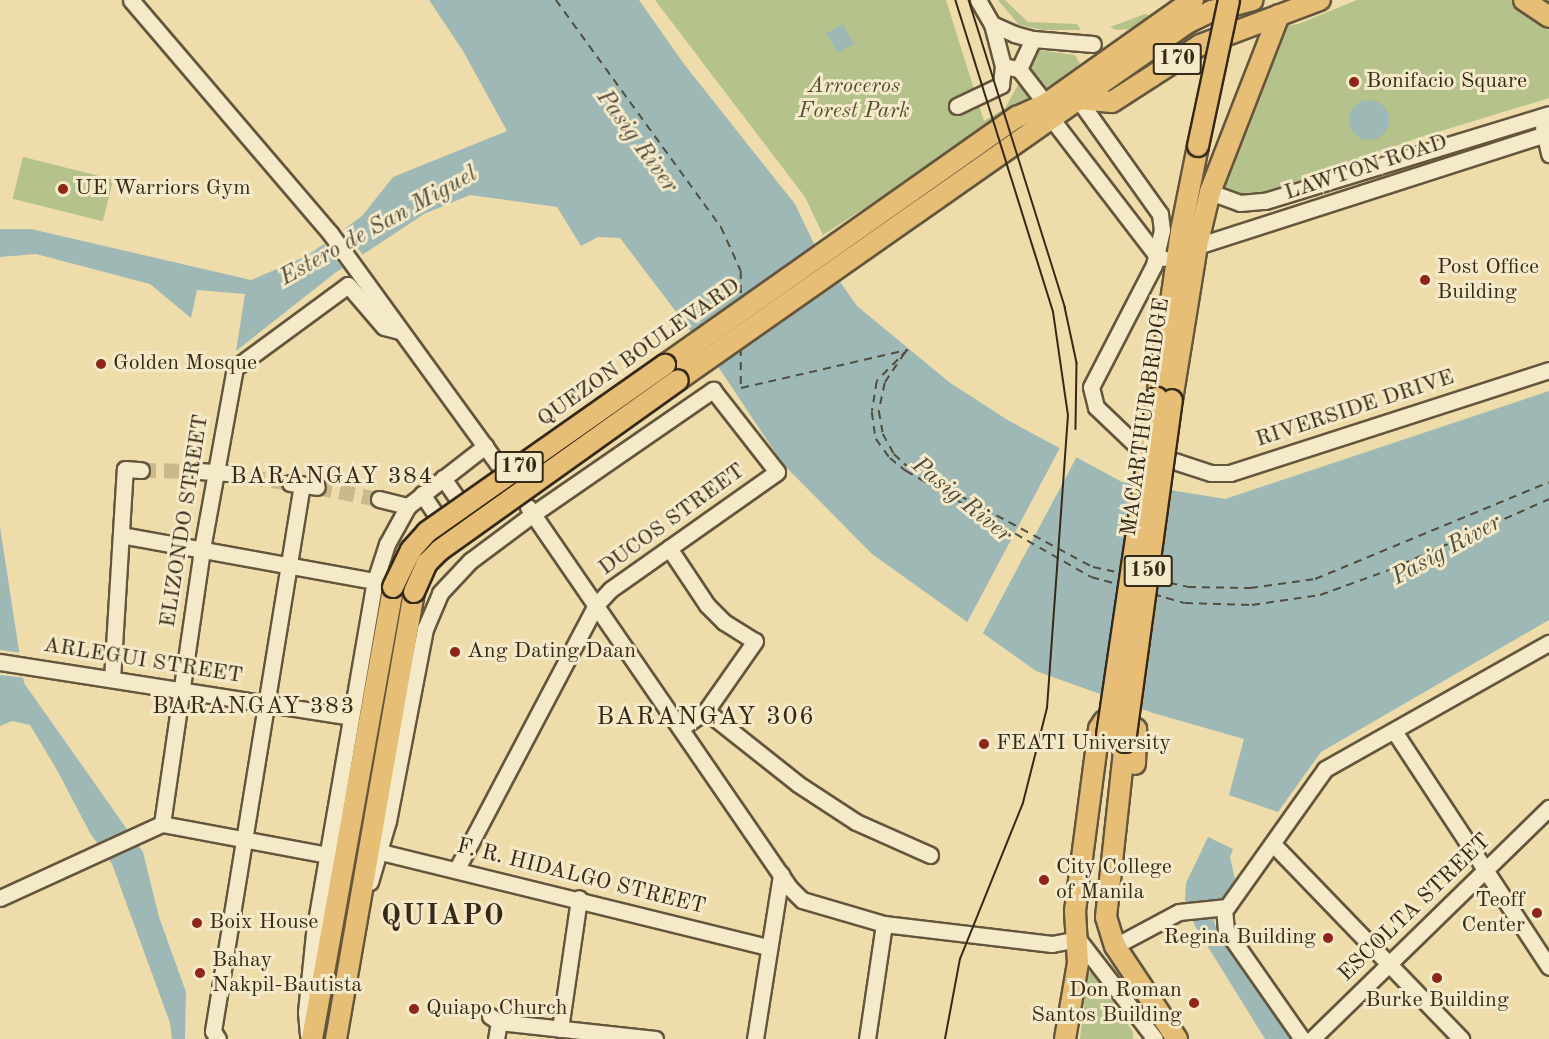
<!DOCTYPE html>
<style>
body{margin:0}
#map{position:relative;width:1549px;height:1039px;overflow:hidden;background:#eeddab;font-family:"Old Standard TT",serif}
div>[style]{position:absolute}
[style*='--x']{left:calc(var(--x)*1px);top:calc(var(--y)*1px);width:calc(var(--w)*1px);rotate:calc(var(--a)*1deg)}
.green>*{inset:0;background:#b5c28b;transform-origin:0 0}
.water>*{inset:0;background:#9eb9b5;transform-origin:0 0}
.round{border-radius:50%}
.pier>*{inset:0;background:#eeddab;transform-origin:0 0}
.ferry>*{height:1.5px;margin-top:-0.75px;transform-origin:0;background:repeating-linear-gradient(90deg,#504d3e 0 8px,transparent 0 14px)}
.minor-tunnel>*{height:15px;margin-top:-7.5px;transform-origin:0;background:repeating-linear-gradient(90deg,#c9b98d 0 15px,transparent 0 23px)}
.roads{filter:drop-shadow(2px 0 #64563c) drop-shadow(-2px 0 #64563c) drop-shadow(0 2px #64563c) drop-shadow(0 -2px #64563c)}
.minor>*{height:15px;margin:-7.5px;padding:0 7.5px;transform-origin:7.5px;border-radius:7.5px;background:#f4e9c8}
.major>*{height:20px;margin:-10px;padding:0 10px;transform-origin:10px;border-radius:10px;background:#e7be76}
.tram>*{height:1.5px;margin:-0.75px;padding:0 0.75px;transform-origin:0.75px;border-radius:0.75px;background:#362917}
.bridges{filter:drop-shadow(2px 0 #362917) drop-shadow(-2px 0 #362917) drop-shadow(0 2px #362917) drop-shadow(0 -2px #362917)}
.major-bridge>*{height:20px;margin:-10px;padding:0 10px;transform-origin:10px;border-radius:10px;background:#e7be76}
.dots>*{width:16px;height:16px;translate:-50% -50%;box-sizing:border-box;border:3px solid #f4e9c8;border-radius:50%}
span{translate:-50% -50%;white-space:nowrap;text-align:center;line-height:1.15;-webkit-text-stroke:6px #f4e9c8;paint-order:stroke}
.shield-label span{padding:2px 4px;background:#f4e9c8;border:2px solid;border-radius:4px;-webkit-text-stroke-width:0}
.shield-label{font-size:21px;color:#362917;font-weight:700}
.poi-label{font-size:22px;color:#362917}
.left{translate:0 -50%;text-align:left}
.right{translate:-100% -50%;text-align:right}
.park-label{font-size:22px;color:#564f34;font-style:italic}
.street-label{font-size:22px;color:#362917}
.water-label{font-size:24px;color:#504d3e;font-style:italic}
.neighbourhood-label{font-size:24px;color:#362917;letter-spacing:1.5px}
.quarter-label{font-size:26px;color:#362917;letter-spacing:1.5px}
.district-label{font-size:28px;color:#362917;font-weight:700;letter-spacing:1.5px}
</style>
<div id="map">
<div class="green">
<i style="clip-path:polygon(655px 0,946px 0,984px 121px,1005px 108px,1022px 78px,1036px 97px,823px 235px,805px 197px)"></i>
<i style="clip-path:polygon(998px 0,1005px 0,1028px 22px,1077px 24px,1081px 30px,1042px 30px,1019px 25px)"></i>
<i style="clip-path:polygon(1357px 0,1549px 0,1549px 98px,1415px 139px,1264px 193px,1237px 198px,1219px 188px,1279px 27px,1298px 24px)"></i>
<i style="clip-path:polygon(1145px 14px,1152px 16px,1132px 29px,1116px 30px,1110px 27px)"></i>
<i style="clip-path:polygon(1038px 50px,1075px 55px,1080px 64px,1045px 89px,1039px 87px,1026px 70px)"></i>
<i style="left:23px;top:157px;width:93px;height:43px;rotate:14deg"></i>
<i style="clip-path:polygon(1092px 969px,1133px 1032px,1133px 1039px,1080px 1039px,1087px 978px)"></i>
</div>
<div class="water">
<i style="clip-path:polygon(429px 0,639px 0,684px 64px,795px 204px,816px 248px,857px 306px,949px 382px,1006px 419px,1122px 482px,1225px 499px,1549px 391px,1549px 620px,1321px 752px,1278px 812px,1229px 795px,1244px 739px,1153px 713px,1036px 671px,872px 554px,783px 464px,721px 371px,620px 238px,598px 237px,581px 246px,557px 207px,470px 195px,424px 214px,335px 273px,236px 351px,245px 294px,197px 290px,191px 318px,150px 284px,36px 254px,0 257px,0 229px,31px 229px,251px 280px,307px 256px,362px 216px,393px 177px,507px 131px,463px 51px)"></i>
<i style="left:843px;top:24px;width:23px;height:19px;rotate:61deg"></i>
<i class="round" style="left:1349px;top:100px;width:40px;height:40px"></i>
<i style="clip-path:polygon(0 527px,24px 683px,143px 852px,159px 917px,186px 992px,185px 1039px,172px 1039px,170px 1023px,112px 864px,90px 833px,57px 770px,30px 725px,12px 721px,0 726px)"></i>
<i style="clip-path:polygon(1208px 837px,1233px 849px,1230px 857px,1235px 879px,1213px 918px,1217px 931px,1292px 1039px,1265px 1039px,1195px 926px,1185px 900px,1186px 883px)"></i>
</div>
<div class="pier">
<i style="left:341px;top:227px;width:36px;height:24px;rotate:52deg"></i>
<i style="left:1062px;top:444px;width:19px;height:234px;rotate:28deg"></i>
<i style="clip-path:polygon(0 650px,23px 653px,26px 678px,0 675px)"></i>
</div>
<div class="ferry">
<i style="--x:556;--y:0;--w:281;--a:54"></i>
<i style="--x:721;--y:227;--w:48;--a:65.6"></i>
<i style="--x:741;--y:271;--w:30;--a:90"></i>
<i style="--x:741;--y:348;--w:40;--a:90"></i>
<i style="--x:741;--y:388;--w:170;--a:-12.9"></i>
<i style="--x:908;--y:350;--w:44;--a:135"></i>
<i style="--x:877;--y:381;--w:31;--a:99"></i>
<i style="--x:872;--y:412;--w:27;--a:82"></i>
<i style="--x:876;--y:439;--w:24;--a:54"></i>
<i style="--x:890;--y:458;--w:21;--a:39"></i>
<i style="--x:906;--y:471;--w:213;--a:29.8"></i>
<i style="--x:1091;--y:577;--w:30;--a:15"></i>
<i style="--x:905;--y:353;--w:36;--a:124"></i>
<i style="--x:885;--y:383;--w:29;--a:102"></i>
<i style="--x:879;--y:411;--w:23;--a:80"></i>
<i style="--x:883;--y:434;--w:23;--a:61"></i>
<i style="--x:894;--y:454;--w:22;--a:43"></i>
<i style="--x:910;--y:469;--w:208;--a:28.2"></i>
<i style="--x:1093;--y:567;--w:30;--a:12"></i>
<i style="--x:1156;--y:580;--w:33;--a:12"></i>
<i style="--x:1188;--y:587;--w:62;--a:0.9"></i>
<i style="--x:1250;--y:588;--w:66;--a:-7.9"></i>
<i style="--x:1315;--y:579;--w:253;--a:-22.5"></i>
<i style="--x:1153;--y:594;--w:33;--a:16"></i>
<i style="--x:1185;--y:603;--w:67;--a:1.7"></i>
<i style="--x:1252;--y:605;--w:69;--a:-8.4"></i>
<i style="--x:1320;--y:595;--w:73;--a:-19.9"></i>
<i style="--x:1389;--y:570;--w:175;--a:-23.9"></i>
</div>
<div class="minor-tunnel">
<i style="--x:141;--y:470;--w:58;--a:1"></i>
<i style="--x:227;--y:473;--w:64;--a:9"></i>
<i style="--x:317;--y:487;--w:63;--a:11"></i>
<i style="--x:459;--y:501;--w:45;--a:54.9"></i>
<i style="--x:437;--y:516;--w:46;--a:53.9"></i>
</div>
<div class="roads">
<div class="minor">
<i style="--x:131;--y:0;--w:306;--a:49.5"></i>
<i style="--x:330;--y:233;--w:289;--a:54"></i>
<i style="--x:978;--y:0;--w:28;--a:60"></i>
<i style="--x:992;--y:24;--w:24;--a:24"></i>
<i style="--x:1014;--y:34;--w:20;--a:15"></i>
<i style="--x:1033;--y:39;--w:60;--a:4.8"></i>
<i style="--x:1003;--y:66;--w:16;--a:11"></i>
<i style="--x:1019;--y:69;--w:44;--a:52.4"></i>
<i style="--x:1019;--y:69;--w:33;--a:-65"></i>
<i style="--x:1078;--y:99;--w:141;--a:54.5"></i>
<i style="--x:1160;--y:214;--w:16;--a:83"></i>
<i style="--x:1162;--y:230;--w:36;--a:103"></i>
<i style="--x:1154;--y:265;--w:137;--a:117.3"></i>
<i style="--x:1091;--y:387;--w:21;--a:76"></i>
<i style="--x:1096;--y:407;--w:62;--a:43.7"></i>
<i style="--x:957;--y:106;--w:49;--a:-25.5"></i>
<i style="--x:1001;--y:85;--w:19;--a:-84"></i>
<i style="--x:1003;--y:66;--w:43;--a:-104.7"></i>
<i style="--x:1051;--y:118;--w:174;--a:52.5"></i>
<i style="--x:1157;--y:256;--w:6;--a:18"></i>
<i style="--x:1543;--y:127;--w:28;--a:77"></i>
<i style="--x:1210;--y:192;--w:32;--a:20"></i>
<i style="--x:1240;--y:203;--w:25;--a:-5"></i>
<i style="--x:1265;--y:201;--w:297;--a:-17"></i>
<i style="--x:1197;--y:246;--w:370;--a:-17.8"></i>
<i style="--x:1174;--y:461;--w:39;--a:18"></i>
<i style="--x:1211;--y:473;--w:19;--a:0"></i>
<i style="--x:1230;--y:473;--w:335;--a:-17.9"></i>
<i style="--x:199;--y:471;--w:28;--a:4"></i>
<i style="--x:443;--y:478;--w:28;--a:55"></i>
<i style="--x:290;--y:483;--w:27;--a:8"></i>
<i style="--x:422;--y:494;--w:27;--a:56"></i>
<i style="--x:379;--y:499;--w:30;--a:14"></i>
<i style="--x:528;--y:507;--w:462;--a:55.5"></i>
<i style="--x:790;--y:888;--w:17;--a:45"></i>
<i style="--x:802;--y:900;--w:85;--a:16.3"></i>
<i style="--x:884;--y:924;--w:169;--a:6.8"></i>
<i style="--x:1052;--y:944;--w:26;--a:-11"></i>
<i style="--x:1078;--y:939;--w:126;--a:52.4"></i>
<i style="--x:121;--y:535;--w:258;--a:10.3"></i>
<i style="--x:669;--y:548;--w:69;--a:56.3"></i>
<i style="--x:707;--y:605;--w:24;--a:45"></i>
<i style="--x:724;--y:622;--w:36;--a:32"></i>
<i style="--x:755;--y:641;--w:85;--a:125"></i>
<i style="--x:706;--y:711;--w:30;--a:146"></i>
<i style="--x:0;--y:662;--w:354;--a:8.9"></i>
<i style="--x:112;--y:679;--w:210;--a:-86.5"></i>
<i style="--x:125;--y:469;--w:16;--a:4"></i>
<i style="--x:706;--y:711;--w:117;--a:38.4"></i>
<i style="--x:798;--y:784;--w:69;--a:33.2"></i>
<i style="--x:856;--y:822;--w:81;--a:24"></i>
<i style="--x:1394;--y:731;--w:282;--a:56.7"></i>
<i style="--x:162;--y:824;--w:278;--a:-81.7"></i>
<i style="--x:202;--y:549;--w:184;--a:-79.7"></i>
<i style="--x:235;--y:368;--w:140;--a:-36.3"></i>
<i style="--x:348;--y:285;--w:55;--a:49.4"></i>
<i style="--x:384;--y:327;--w:16;--a:14"></i>
<i style="--x:1273;--y:844;--w:271;--a:46"></i>
<i style="--x:381;--y:852;--w:399;--a:13.8"></i>
<i style="--x:370;--y:882;--w:64;--a:-73.6"></i>
<i style="--x:388;--y:821;--w:196;--a:-79.1"></i>
<i style="--x:425;--y:629;--w:39;--a:-67"></i>
<i style="--x:440;--y:593;--w:44;--a:-46.8"></i>
<i style="--x:470;--y:561;--w:79;--a:-36.7"></i>
<i style="--x:533;--y:514;--w:219;--a:-34.6"></i>
<i style="--x:713;--y:390;--w:104;--a:52"></i>
<i style="--x:777;--y:472;--w:204;--a:144.8"></i>
<i style="--x:610;--y:590;--w:21;--a:133"></i>
<i style="--x:596;--y:605;--w:298;--a:117.8"></i>
<i style="--x:0;--y:898;--w:178;--a:-24.6"></i>
<i style="--x:162;--y:824;--w:168;--a:10.6"></i>
<i style="--x:1224;--y:908;--w:22;--a:85"></i>
<i style="--x:1226;--y:930;--w:133;--a:55.1"></i>
<i style="--x:1115;--y:946;--w:72;--a:-28"></i>
<i style="--x:1179;--y:912;--w:48;--a:-5.9"></i>
<i style="--x:1227;--y:907;--w:169;--a:-54.6"></i>
<i style="--x:1325;--y:769;--w:257;--a:-29.4"></i>
<i style="--x:490;--y:1016;--w:11;--a:34"></i>
<i style="--x:499;--y:1022;--w:157;--a:6.2"></i>
<i style="--x:560;--y:1029;--w:132;--a:-81.7"></i>
<i style="--x:308;--y:1035;--w:23;--a:-95"></i>
<i style="--x:306;--y:1012;--w:79;--a:-84.2"></i>
<i style="--x:314;--y:933;--w:357;--a:-80.2"></i>
<i style="--x:375;--y:581;--w:39;--a:-72"></i>
<i style="--x:387;--y:544;--w:43;--a:-61.1"></i>
<i style="--x:408;--y:506;--w:98;--a:-37.9"></i>
<i style="--x:218;--y:1039;--w:9;--a:-122"></i>
<i style="--x:213;--y:1031;--w:554;--a:-80.76"></i>
<i style="--x:496;--y:1039;--w:17;--a:-80"></i>
<i style="--x:755;--y:1039;--w:167;--a:-81"></i>
<i style="--x:867;--y:1039;--w:116;--a:-81.6"></i>
<i style="--x:1312;--y:1039;--w:331;--a:-44.3"></i>
</div>
<div class="major">
<i style="--x:1524;--y:0;--w:30;--a:34"></i>
<i style="--x:1078;--y:99;--w:34;--a:5"></i>
<i style="--x:1112;--y:102;--w:105;--a:-32.9"></i>
<i style="--x:1200;--y:45;--w:128;--a:-20.6"></i>
<i style="--x:665;--y:365;--w:431;--a:-35.2"></i>
<i style="--x:1017;--y:117;--w:32;--a:-24"></i>
<i style="--x:1046;--y:104;--w:180;--a:-35.3"></i>
<i style="--x:678;--y:380;--w:622;--a:-35.04"></i>
<i style="--x:1187;--y:23;--w:28;--a:-26"></i>
<i style="--x:1212;--y:11;--w:42;--a:-15"></i>
<i style="--x:1157;--y:398;--w:169;--a:-81.8"></i>
<i style="--x:1181;--y:231;--w:87;--a:-78.7"></i>
<i style="--x:1172;--y:400;--w:156;--a:-80.8"></i>
<i style="--x:1197;--y:246;--w:56;--a:-76.5"></i>
<i style="--x:1210;--y:192;--w:190;--a:-68.7"></i>
<i style="--x:1125;--y:742;--w:176;--a:96.2"></i>
<i style="--x:1106;--y:917;--w:30;--a:73"></i>
<i style="--x:1115;--y:946;--w:112;--a:56.3"></i>
<i style="--x:1135;--y:764;--w:35;--a:-88"></i>
<i style="--x:312;--y:1039;--w:459;--a:-79.8"></i>
<i style="--x:336;--y:1039;--w:454;--a:-80.1"></i>
<i style="--x:1065;--y:1039;--w:77;--a:-80.3"></i>
<i style="--x:1078;--y:963;--w:52;--a:-93.3"></i>
<i style="--x:1075;--y:911;--w:184;--a:-82.5"></i>
<i style="--x:1099;--y:729;--w:9;--a:-58"></i>
</div>
</div>
<div class="tram">
<i style="--x:969;--y:0;--w:322;--a:72.6"></i>
<i style="--x:1065;--y:307;--w:57;--a:77.9"></i>
<i style="--x:1077;--y:363;--w:66;--a:90.9"></i>
<i style="--x:945;--y:1039;--w:81;--a:-79.4"></i>
<i style="--x:960;--y:959;--w:168;--a:-68"></i>
<i style="--x:1023;--y:803;--w:98;--a:-75.8"></i>
<i style="--x:1047;--y:708;--w:293;--a:-85.9"></i>
<i style="--x:1068;--y:416;--w:105;--a:-98.2"></i>
<i style="--x:1053;--y:312;--w:327;--a:-107.4"></i>
</div>
<div class="bridges">
<div class="major-bridge">
<i style="--x:1198;--y:146;--w:149;--a:-78"></i>
<i style="--x:393;--y:587;--w:41;--a:-64.1"></i>
<i style="--x:411;--y:550;--w:24;--a:-48"></i>
<i style="--x:427;--y:532;--w:291;--a:-35.1"></i>
<i style="--x:414;--y:592;--w:32;--a:-66"></i>
<i style="--x:427;--y:563;--w:18;--a:-45"></i>
<i style="--x:440;--y:550;--w:292;--a:-35.5"></i>
<i style="--x:1107;--y:735;--w:341;--a:-81.6"></i>
<i style="--x:1125;--y:742;--w:345;--a:-82.2"></i>
</div>
</div>
<div class="dots">
<i style="left:1354px;top:82px;background:#8f2418"></i>
<i style="left:63px;top:189px;background:#8f2418"></i>
<i style="left:1425px;top:280px;background:#8f2418"></i>
<i style="left:101px;top:364px;background:#8f2418"></i>
<i style="left:455px;top:652px;background:#8f2418"></i>
<i style="left:984px;top:744px;background:#8f2418"></i>
<i style="left:1044px;top:880px;background:#8f2418"></i>
<i style="left:1537px;top:913px;background:#8f2418"></i>
<i style="left:197px;top:923px;background:#8f2418"></i>
<i style="left:1328px;top:938px;background:#8f2418"></i>
<i style="left:200px;top:973px;background:#8f2418"></i>
<i style="left:1437px;top:978px;background:#8f2418"></i>
<i style="left:1194px;top:1003px;background:#8f2418"></i>
<i style="left:414px;top:1009px;background:#8f2418"></i>
</div>
<div class="shield-label">
<span style="left:1177px;top:59px">170</span>
<span style="left:519px;top:467px">170</span>
<span style="left:1148px;top:571px">150</span>
</div>
<div class="poi-label">
<span class="left" style="left:1366px;top:82px">Bonifacio Square</span>
<span class="left" style="left:75px;top:189px">UE Warriors Gym</span>
<span class="left" style="left:1437px;top:280px">Post Office<br>Building</span>
<span class="left" style="left:113px;top:364px">Golden Mosque</span>
<span class="left" style="left:467px;top:652px">Ang Dating Daan</span>
<span class="left" style="left:996px;top:744px">FEATI University</span>
<span class="left" style="left:1056px;top:880px">City College<br>of Manila</span>
<span class="right" style="left:1525px;top:913px">Teoff<br>Center</span>
<span class="left" style="left:209px;top:923px">Boix House</span>
<span class="right" style="left:1316px;top:938px">Regina Building</span>
<span class="left" style="left:212px;top:973px">Bahay<br>Nakpil-Bautista</span>
<span class="right" style="left:1182px;top:1003px">Don Roman<br>Santos Building</span>
<span style="left:1437px;top:1001px">Burke Building</span>
<span class="left" style="left:426px;top:1009px">Quiapo Church</span>
</div>
<div class="park-label">
<span style="left:854px;top:99px">Arroceros<br>Forest Park</span>
</div>
<div class="street-label">
<span style="left:1366px;top:168px;rotate:-18deg">LAWTON ROAD</span>
<span style="left:639px;top:353px;rotate:-35deg">QUEZON BOULEVARD</span>
<span style="left:1355px;top:409px;rotate:-18deg">RIVERSIDE DRIVE</span>
<span style="left:1146px;top:417px;rotate:-82deg">MACARTHUR BRIDGE</span>
<span style="left:672px;top:520px;rotate:-36deg">DUCOS STREET</span>
<span style="left:185px;top:521px;rotate:-81deg">ELIZONDO STREET</span>
<span style="left:143px;top:661px;rotate:9deg">ARLEGUI STREET</span>
<span style="left:581px;top:877px;rotate:14deg">F. R. HIDALGO STREET</span>
<span style="left:1415px;top:908px;rotate:-44deg">ESCOLTA STREET</span>
</div>
<div class="water-label">
<span style="left:636px;top:142px;rotate:54deg">Pasig River</span>
<span style="left:379px;top:227px;rotate:-29deg">Estero de San Miguel</span>
<span style="left:961px;top:501px;rotate:39deg">Pasig River</span>
<span style="left:1447px;top:551px;rotate:-29deg">Pasig River</span>
</div>
<div class="neighbourhood-label">
<span style="left:332px;top:478px">BARANGAY 384</span>
<span style="left:254px;top:708px">BARANGAY 383</span>
</div>
<div class="quarter-label">
<span style="left:706px;top:718px">BARANGAY 306</span>
</div>
<div class="district-label">
<span style="left:443px;top:917px">QUIAPO</span>
</div>
</div>
